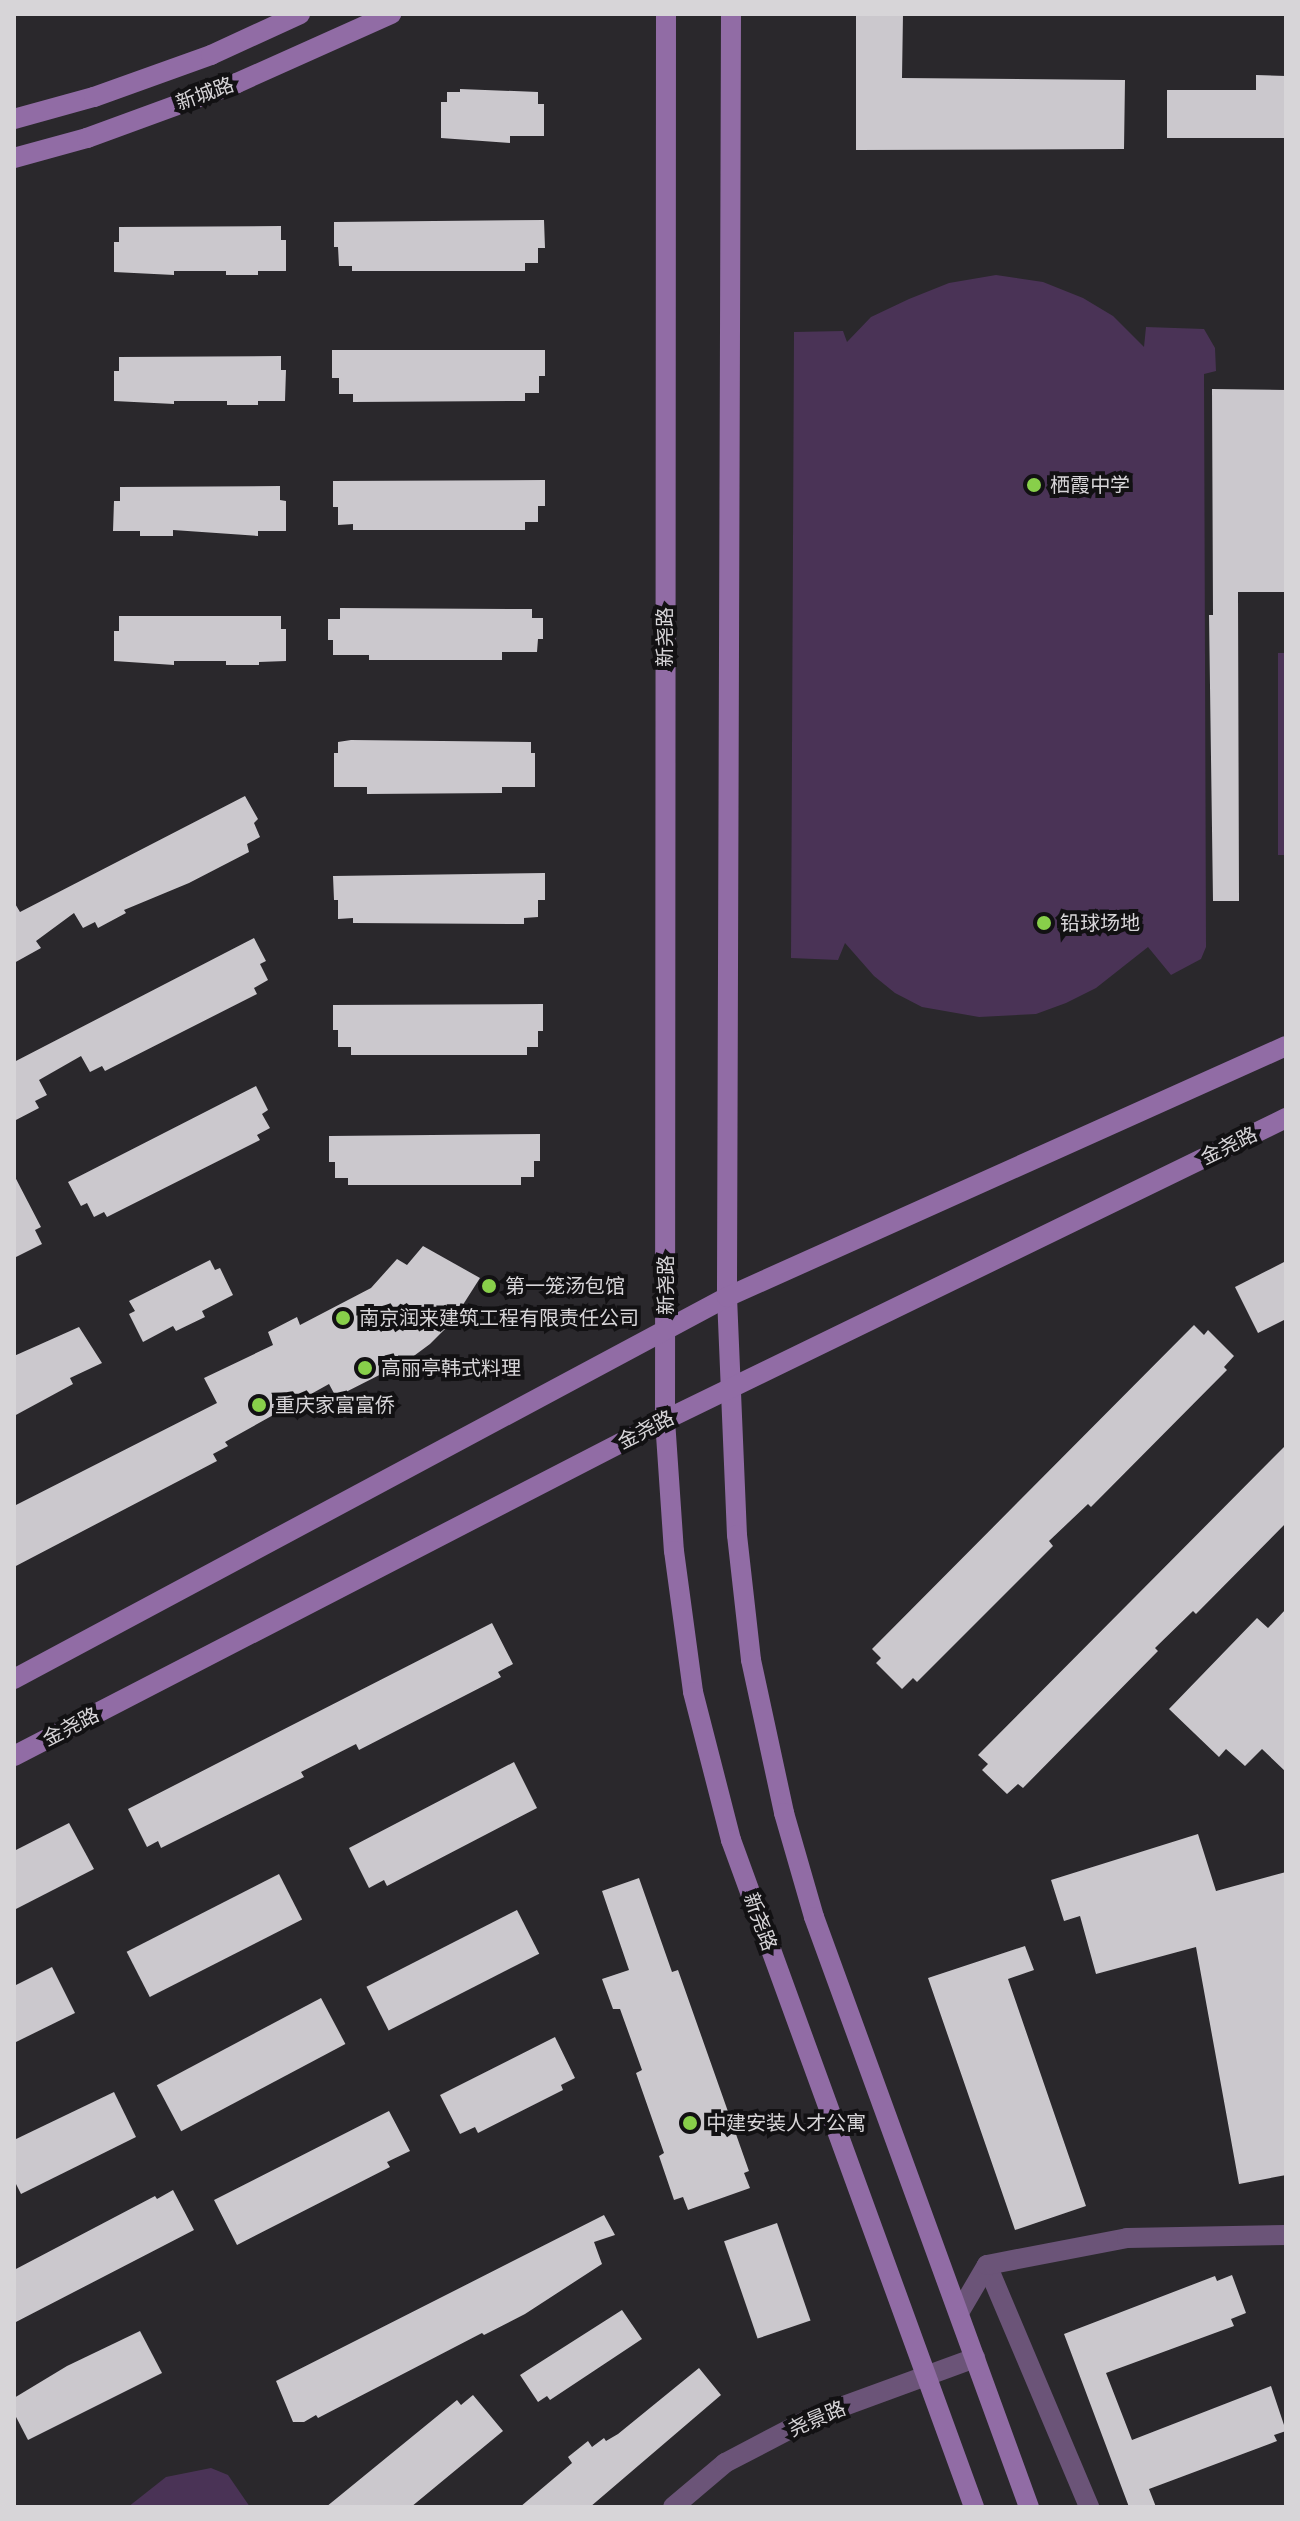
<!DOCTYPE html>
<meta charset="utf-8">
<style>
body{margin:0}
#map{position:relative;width:1300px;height:2521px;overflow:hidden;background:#2a282c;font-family:"DejaVu Sans","Noto Sans SC",sans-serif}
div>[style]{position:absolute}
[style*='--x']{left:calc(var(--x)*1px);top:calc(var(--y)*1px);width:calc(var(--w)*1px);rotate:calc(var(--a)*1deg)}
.green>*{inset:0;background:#4a3356;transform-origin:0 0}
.building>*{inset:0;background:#cbc8cd;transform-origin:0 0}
.minor>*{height:20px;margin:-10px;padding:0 10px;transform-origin:10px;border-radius:10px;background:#6b5478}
.secondary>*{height:20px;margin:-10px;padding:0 10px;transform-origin:10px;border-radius:10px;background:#916ca5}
.dots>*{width:22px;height:22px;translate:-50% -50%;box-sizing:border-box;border:4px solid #121113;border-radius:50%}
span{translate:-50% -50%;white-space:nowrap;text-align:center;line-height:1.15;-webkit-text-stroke:8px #121113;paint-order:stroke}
.street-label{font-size:20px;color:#d7d5d8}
.poi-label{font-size:20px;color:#d7d5d8}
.left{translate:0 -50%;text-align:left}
.frame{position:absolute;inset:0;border:16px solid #d7d5d8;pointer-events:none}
</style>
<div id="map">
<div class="green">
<i style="clip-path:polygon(996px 275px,1043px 282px,1083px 298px,1113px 316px,1144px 347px,1146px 327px,1204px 329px,1215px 348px,1216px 371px,1204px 374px,1206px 947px,1201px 959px,1171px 975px,1148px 947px,1096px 988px,1066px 1003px,1036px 1014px,979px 1017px,922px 1007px,895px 993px,874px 976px,845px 943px,838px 960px,791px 958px,794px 332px,843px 331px,847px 342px,871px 317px,909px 299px,949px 283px)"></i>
<i style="left:1278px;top:653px;width:8px;height:202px"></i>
<i style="clip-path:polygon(211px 2468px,228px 2475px,250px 2507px,128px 2507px,166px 2477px)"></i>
</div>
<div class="building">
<i style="clip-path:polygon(856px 14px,903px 14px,902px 78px,1125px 80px,1124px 149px,856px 150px)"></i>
<i style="clip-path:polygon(1256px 75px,1286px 76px,1286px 138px,1167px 138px,1167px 90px,1256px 90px)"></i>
<i style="clip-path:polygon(460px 89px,538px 92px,538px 104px,544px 104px,544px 136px,510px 136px,510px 143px,441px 138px,441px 102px,447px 102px,447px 92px,460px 92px)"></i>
<i style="clip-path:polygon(544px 220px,545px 248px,538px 248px,538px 263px,525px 263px,525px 271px,352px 271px,352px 266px,339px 266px,338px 247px,334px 247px,334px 222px)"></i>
<i style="clip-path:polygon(281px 226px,281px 240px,286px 240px,286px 271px,258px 271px,258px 275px,226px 275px,226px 271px,174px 271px,174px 275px,114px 272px,114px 242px,119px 242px,119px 227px)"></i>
<i style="clip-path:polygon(332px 350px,545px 350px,545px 376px,539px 376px,539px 393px,525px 393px,525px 401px,353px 402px,353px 394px,339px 394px,339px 378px,332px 378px)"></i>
<i style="clip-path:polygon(281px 356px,281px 370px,286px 370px,285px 401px,258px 401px,258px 405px,227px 405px,227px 401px,174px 401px,174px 404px,114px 401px,114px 371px,119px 371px,119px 357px)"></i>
<i style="clip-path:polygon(1212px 389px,1286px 390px,1286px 592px,1238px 592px,1239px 901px,1213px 901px,1209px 615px,1213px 615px)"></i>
<i style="clip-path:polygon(545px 480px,545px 506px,538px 506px,538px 522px,525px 522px,525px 530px,353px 530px,353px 524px,338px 525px,338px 507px,333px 507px,333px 481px)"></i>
<i style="clip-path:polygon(280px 486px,280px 500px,286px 501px,286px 531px,258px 531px,258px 536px,173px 530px,173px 536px,140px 536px,140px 531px,113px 531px,114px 501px,120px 501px,120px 487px)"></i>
<i style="clip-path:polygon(340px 608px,532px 609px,532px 618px,543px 618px,543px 639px,538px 639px,537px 652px,502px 652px,502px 660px,369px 660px,369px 655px,333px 655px,333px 640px,328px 640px,328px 619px,340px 619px)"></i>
<i style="clip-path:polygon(119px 616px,281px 616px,281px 629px,286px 629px,286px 661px,259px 662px,259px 665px,226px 665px,226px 661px,174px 661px,174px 665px,114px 661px,114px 631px,119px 631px)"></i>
<i style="clip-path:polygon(351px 740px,531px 742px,531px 753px,535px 753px,535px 787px,502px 787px,502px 793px,367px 794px,367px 787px,334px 787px,334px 753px,338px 753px,338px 742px)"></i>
<i style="clip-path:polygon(245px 796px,258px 819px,254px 823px,260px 837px,247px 844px,249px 852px,189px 883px,124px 910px,126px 913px,98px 928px,95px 922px,83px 928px,74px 913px,36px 941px,41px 948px,14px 963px,14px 902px,20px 912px)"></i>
<i style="clip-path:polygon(545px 873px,545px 900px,538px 900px,538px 917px,524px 918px,524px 924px,353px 923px,353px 918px,338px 919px,338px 900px,334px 900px,333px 876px)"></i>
<i style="clip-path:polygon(254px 938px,266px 961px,260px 964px,268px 980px,254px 988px,257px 994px,105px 1071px,102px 1066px,90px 1072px,81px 1056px,39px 1080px,47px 1095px,35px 1101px,39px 1108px,14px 1121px,14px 1062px)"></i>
<i style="clip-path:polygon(543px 1004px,543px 1031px,538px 1031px,538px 1047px,527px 1047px,527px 1055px,351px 1055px,351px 1047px,338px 1047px,338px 1030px,333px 1030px,333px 1005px)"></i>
<i style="clip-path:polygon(256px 1086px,268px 1110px,262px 1114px,270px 1128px,257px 1135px,260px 1140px,107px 1217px,104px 1212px,94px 1217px,87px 1203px,81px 1206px,68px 1182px)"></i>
<i style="clip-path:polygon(540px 1134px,540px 1161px,534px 1161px,534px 1177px,521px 1177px,521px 1185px,348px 1185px,348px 1178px,335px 1178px,335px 1162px,329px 1162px,329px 1136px)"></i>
<i style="clip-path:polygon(14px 1175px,41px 1227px,35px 1230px,42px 1244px,14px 1258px)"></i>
<i style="clip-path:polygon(423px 1246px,480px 1278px,452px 1322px,430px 1344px,407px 1361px,336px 1397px,329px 1384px,225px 1442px,228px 1446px,213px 1454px,217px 1461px,14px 1567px,14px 1506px,217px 1403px,204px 1378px,273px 1345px,268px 1332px,297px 1317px,300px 1325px,371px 1288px,397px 1259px,407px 1265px)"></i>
<i style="clip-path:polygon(210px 1260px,215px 1270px,220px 1268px,233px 1295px,202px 1311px,205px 1317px,176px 1331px,173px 1326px,143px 1342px,129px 1314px,135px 1311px,129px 1301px)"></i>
<i style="clip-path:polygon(1286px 1261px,1286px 1319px,1258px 1333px,1235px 1287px)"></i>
<i style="clip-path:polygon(1194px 1325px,1204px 1335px,1208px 1330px,1234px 1356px,1224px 1367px,1227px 1370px,1091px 1507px,1088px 1504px,1049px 1541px,1053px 1546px,917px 1682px,913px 1678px,902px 1689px,876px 1663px,881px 1658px,872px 1649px)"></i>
<i style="clip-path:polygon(79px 1327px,102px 1363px,70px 1378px,73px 1384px,14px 1416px,14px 1356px)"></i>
<i style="clip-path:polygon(1286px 1445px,1286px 1523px,1196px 1614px,1193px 1611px,1155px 1648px,1158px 1651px,1023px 1788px,1018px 1784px,1007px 1794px,982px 1770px,988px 1764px,978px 1755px)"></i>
<i style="clip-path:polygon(1286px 1609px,1286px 1772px,1262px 1749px,1245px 1766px,1226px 1749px,1219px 1757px,1169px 1709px,1257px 1618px,1268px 1628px)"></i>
<i style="clip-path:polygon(492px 1623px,513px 1664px,498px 1672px,501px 1677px,359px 1750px,356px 1744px,301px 1772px,304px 1777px,161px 1848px,158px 1841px,147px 1847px,128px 1809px)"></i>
<i style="clip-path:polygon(514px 1762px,537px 1808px,387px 1886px,384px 1880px,369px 1888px,349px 1848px)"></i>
<i style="clip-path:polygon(69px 1823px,94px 1869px,14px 1910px,14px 1851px)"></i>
<i style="clip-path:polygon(1198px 1834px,1216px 1891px,1286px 1872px,1286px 2175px,1239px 2184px,1196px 1947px,1096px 1974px,1080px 1916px,1064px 1921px,1051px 1880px)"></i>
<i style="left:279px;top:1874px;width:51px;height:171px;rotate:63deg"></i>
<i style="clip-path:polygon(639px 1878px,672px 1972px,678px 1970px,749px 2171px,744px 2173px,750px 2188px,688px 2210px,683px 2197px,674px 2200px,659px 2156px,664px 2153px,636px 2073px,642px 2070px,620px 2009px,613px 2009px,602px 1979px,629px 1970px,602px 1891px)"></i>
<i style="left:517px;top:1910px;width:49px;height:169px;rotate:63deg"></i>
<i style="clip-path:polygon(1025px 1946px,1034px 1970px,1008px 1979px,1086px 2206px,1015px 2230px,928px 1978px)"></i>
<i style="clip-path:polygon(52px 1967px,75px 2013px,14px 2043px,14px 1986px)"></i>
<i style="left:321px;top:1998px;width:52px;height:186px;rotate:62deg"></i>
<i style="clip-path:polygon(555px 2037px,575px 2078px,561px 2085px,563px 2090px,478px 2133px,475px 2127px,460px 2134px,440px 2095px)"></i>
<i style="clip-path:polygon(114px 2092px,136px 2137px,21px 2194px,14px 2180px,14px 2140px)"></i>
<i style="clip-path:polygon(389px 2111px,410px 2151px,387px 2162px,390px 2167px,237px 2245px,214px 2200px)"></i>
<i style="clip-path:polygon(173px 2190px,194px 2230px,14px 2323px,14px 2270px,155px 2196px,157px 2199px)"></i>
<i style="clip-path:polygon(604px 2215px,615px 2235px,594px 2242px,602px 2264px,525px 2314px,484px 2335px,482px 2333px,318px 2418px,316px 2415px,304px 2422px,293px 2422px,276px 2381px)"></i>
<i style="left:777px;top:2223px;width:103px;height:56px;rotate:71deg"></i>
<i style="clip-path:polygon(1232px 2275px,1246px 2313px,1231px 2319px,1234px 2326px,1106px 2373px,1132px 2440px,1271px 2386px,1286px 2431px,1274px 2435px,1277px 2441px,1149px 2489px,1156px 2507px,1129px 2507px,1064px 2334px,1215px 2276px,1217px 2281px)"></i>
<i style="clip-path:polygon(622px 2310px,642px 2339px,550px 2400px,547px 2396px,538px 2402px,520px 2375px)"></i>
<i style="clip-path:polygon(140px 2331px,162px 2373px,28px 2440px,14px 2413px,14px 2398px,67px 2366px)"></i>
<i style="clip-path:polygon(699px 2368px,721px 2395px,590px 2507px,520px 2507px,572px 2463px,568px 2457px,588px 2441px,592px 2447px,604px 2438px,606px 2441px,618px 2434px)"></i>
<i style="clip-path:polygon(473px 2395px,503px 2431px,411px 2507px,326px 2507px,457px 2400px,461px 2405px)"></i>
</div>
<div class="minor">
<i style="--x:987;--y:2265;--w:263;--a:67.1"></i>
<i style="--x:960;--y:2311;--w:53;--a:-59.6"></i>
<i style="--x:987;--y:2265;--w:143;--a:-10.9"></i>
<i style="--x:1127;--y:2238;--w:159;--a:-1.1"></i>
<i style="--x:673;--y:2507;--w:68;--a:-40.2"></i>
<i style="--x:725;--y:2463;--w:97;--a:-27.6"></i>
<i style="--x:811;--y:2418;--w:175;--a:-20.1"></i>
</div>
<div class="secondary">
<i style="--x:666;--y:14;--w:1406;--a:90.04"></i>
<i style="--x:665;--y:1420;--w:131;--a:86.1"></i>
<i style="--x:674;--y:1551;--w:142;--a:82.3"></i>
<i style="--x:693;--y:1692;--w:153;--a:75.6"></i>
<i style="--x:731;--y:1840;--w:710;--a:69.98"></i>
<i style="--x:731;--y:14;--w:1283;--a:90.18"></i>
<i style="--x:727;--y:1297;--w:238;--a:87.6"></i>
<i style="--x:737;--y:1535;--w:126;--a:83.6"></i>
<i style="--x:751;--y:1660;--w:157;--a:77.8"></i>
<i style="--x:784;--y:1813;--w:108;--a:73.9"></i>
<i style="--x:814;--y:1917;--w:628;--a:69.98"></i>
<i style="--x:14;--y:119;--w:83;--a:-15.4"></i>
<i style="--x:94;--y:97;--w:124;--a:-19.7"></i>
<i style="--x:211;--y:55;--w:98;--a:-24.7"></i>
<i style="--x:14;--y:158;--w:76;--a:-15.3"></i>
<i style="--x:87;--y:138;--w:160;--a:-20.1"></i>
<i style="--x:237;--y:83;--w:169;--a:-24.1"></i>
<i style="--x:14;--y:1679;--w:809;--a:-28.18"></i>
<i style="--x:727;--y:1297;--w:613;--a:-24.18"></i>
<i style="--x:14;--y:1756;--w:733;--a:-27.3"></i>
<i style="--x:665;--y:1420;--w:691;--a:-25.93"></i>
</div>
<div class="dots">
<i style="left:1034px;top:485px;background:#88cf4a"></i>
<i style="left:1044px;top:923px;background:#88cf4a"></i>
<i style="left:489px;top:1286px;background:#88cf4a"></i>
<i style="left:343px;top:1318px;background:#88cf4a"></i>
<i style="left:365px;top:1368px;background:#88cf4a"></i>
<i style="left:259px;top:1405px;background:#88cf4a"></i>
<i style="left:690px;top:2123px;background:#88cf4a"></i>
</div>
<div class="street-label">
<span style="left:205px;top:94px;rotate:-20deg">新城路</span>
<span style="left:665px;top:637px;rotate:-90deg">新尧路</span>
<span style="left:1229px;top:1146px;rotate:-26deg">金尧路</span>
<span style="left:666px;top:1285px;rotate:-90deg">新尧路</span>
<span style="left:646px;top:1430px;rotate:-27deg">金尧路</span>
<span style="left:71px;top:1727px;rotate:-27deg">金尧路</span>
<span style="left:760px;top:1922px;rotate:70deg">新尧路</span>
<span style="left:817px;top:2419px;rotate:-23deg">尧景路</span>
</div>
<div class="poi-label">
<span class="left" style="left:1050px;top:485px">栖霞中学</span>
<span class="left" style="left:1060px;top:923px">铅球场地</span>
<span class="left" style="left:505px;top:1286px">第一笼汤包馆</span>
<span class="left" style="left:359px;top:1318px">南京润来建筑工程有限责任公司</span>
<span class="left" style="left:381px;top:1368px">高丽亭韩式料理</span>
<span class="left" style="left:275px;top:1405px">重庆家富富侨</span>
<span class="left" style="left:706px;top:2123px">中建安装人才公寓</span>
</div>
<div class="frame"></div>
</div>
